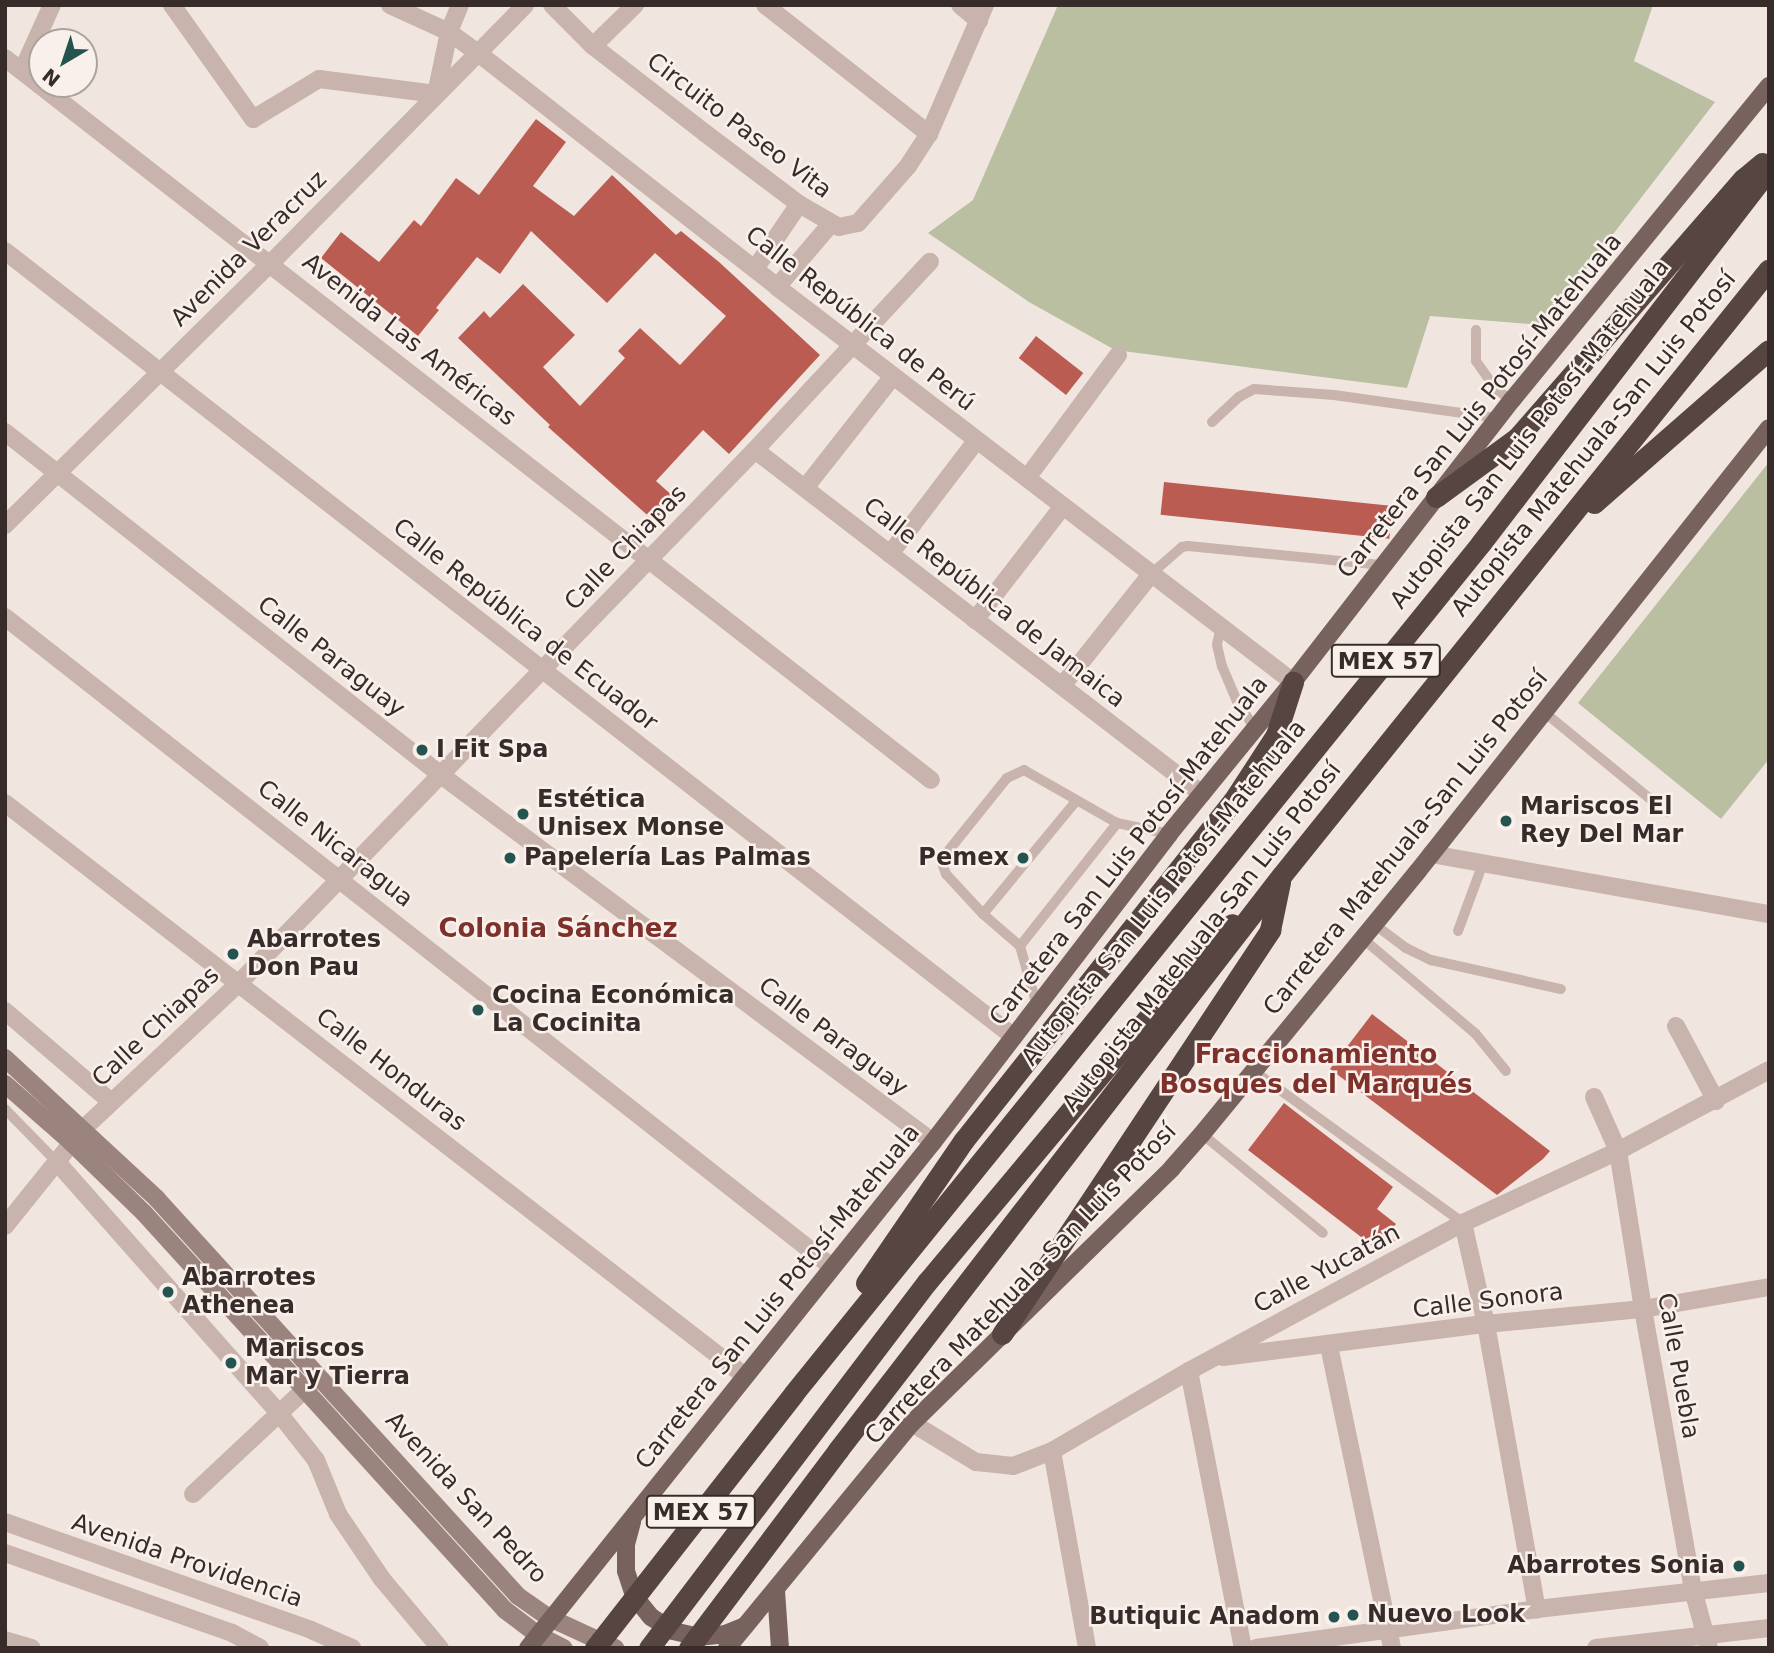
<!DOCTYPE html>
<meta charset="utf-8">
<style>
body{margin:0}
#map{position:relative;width:1774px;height:1653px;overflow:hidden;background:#f1e6df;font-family:"DejaVu Sans",sans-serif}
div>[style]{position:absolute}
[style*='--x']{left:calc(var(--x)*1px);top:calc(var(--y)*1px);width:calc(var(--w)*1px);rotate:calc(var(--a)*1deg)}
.green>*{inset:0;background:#b9bfa0}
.building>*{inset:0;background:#bb5c53;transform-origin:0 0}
.service>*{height:10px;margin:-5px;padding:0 5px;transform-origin:5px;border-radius:5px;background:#c8b4ac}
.minor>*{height:18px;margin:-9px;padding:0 9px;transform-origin:9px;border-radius:9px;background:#c8b4ac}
.tertiary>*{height:18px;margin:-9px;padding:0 9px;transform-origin:9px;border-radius:9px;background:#c8b4ac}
.secondary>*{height:18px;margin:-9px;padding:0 9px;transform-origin:9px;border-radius:9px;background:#9b847e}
.primary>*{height:18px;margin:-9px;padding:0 9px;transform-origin:9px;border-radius:9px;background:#77625d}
.motorway>*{height:21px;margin:-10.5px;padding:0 10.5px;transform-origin:10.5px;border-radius:10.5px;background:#574542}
.motorway-bridge>*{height:21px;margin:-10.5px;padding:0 10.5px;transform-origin:10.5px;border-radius:10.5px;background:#574542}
.dots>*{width:19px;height:19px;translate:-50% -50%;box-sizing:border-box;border:4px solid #f9f0ec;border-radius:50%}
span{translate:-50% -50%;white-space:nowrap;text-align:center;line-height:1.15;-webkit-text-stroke:5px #f9f0ec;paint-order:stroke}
.shield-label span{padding:2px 5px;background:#f9f0ec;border:2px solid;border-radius:5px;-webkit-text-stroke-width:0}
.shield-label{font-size:23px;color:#372c2a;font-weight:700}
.street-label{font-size:24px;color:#372c2a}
.poi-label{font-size:24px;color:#372c2a;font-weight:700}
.left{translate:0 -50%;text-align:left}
.right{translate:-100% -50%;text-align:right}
.neighbourhood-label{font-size:26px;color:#7e312b;font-weight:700}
.frame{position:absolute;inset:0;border:7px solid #372c2a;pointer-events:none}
.north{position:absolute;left:28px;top:28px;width:70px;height:70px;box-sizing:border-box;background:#f9f0ec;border:2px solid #aba29e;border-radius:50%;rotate:219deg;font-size:19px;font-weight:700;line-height:28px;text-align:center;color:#372c2a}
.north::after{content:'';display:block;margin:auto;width:24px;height:32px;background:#245450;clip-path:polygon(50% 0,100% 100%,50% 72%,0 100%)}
</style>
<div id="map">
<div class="green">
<i style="clip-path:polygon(1058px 5px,1653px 5px,1634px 61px,1715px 102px,1543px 325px,1430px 316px,1407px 388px,1115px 350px,1029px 302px,928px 233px,973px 200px)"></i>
<i style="clip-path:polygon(1769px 462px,1769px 759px,1721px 819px,1578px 703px)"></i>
</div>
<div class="building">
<i style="clip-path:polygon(536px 119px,566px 142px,533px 186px,574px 216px,612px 175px,676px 235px,681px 231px,719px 262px,820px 355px,729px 454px,703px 430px,656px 481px,675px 498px,654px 521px,548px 427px,550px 425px,458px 338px,484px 311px,490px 318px,523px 284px,575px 335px,543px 367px,580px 406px,625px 358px,618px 351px,640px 328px,680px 365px,726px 316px,655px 253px,607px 303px,531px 231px,500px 274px,477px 257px,436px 308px,439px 310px,418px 336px,321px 258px,341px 232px,379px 262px,414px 220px,421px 226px,456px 178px,479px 195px)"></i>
<i style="left:1036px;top:336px;width:60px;height:28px;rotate:38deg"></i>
<i style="left:1164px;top:482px;width:230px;height:33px;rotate:6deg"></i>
<i style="clip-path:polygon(1372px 1014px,1550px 1151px,1543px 1159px,1497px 1195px,1330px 1069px)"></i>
<i style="clip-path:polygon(1284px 1103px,1393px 1187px,1377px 1209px,1396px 1224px,1388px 1233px,1395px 1241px,1378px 1250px,1248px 1150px)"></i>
</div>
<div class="service">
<i style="--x:1476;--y:330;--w:31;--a:90"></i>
<i style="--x:1476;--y:361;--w:35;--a:55"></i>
<i style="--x:1496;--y:390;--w:19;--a:32"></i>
<i style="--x:1212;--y:422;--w:37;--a:-43"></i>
<i style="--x:1239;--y:397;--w:17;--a:-28"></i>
<i style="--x:1254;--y:389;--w:80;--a:4.3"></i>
<i style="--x:1334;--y:395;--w:166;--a:8"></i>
<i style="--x:1151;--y:574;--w:41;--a:-41.1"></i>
<i style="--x:1182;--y:547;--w:6;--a:-9"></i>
<i style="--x:1188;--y:546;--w:196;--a:5.6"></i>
<i style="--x:1221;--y:627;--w:18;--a:103"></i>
<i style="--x:1217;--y:645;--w:22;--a:77"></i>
<i style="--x:1222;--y:666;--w:38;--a:67"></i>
<i style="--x:1237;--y:701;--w:33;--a:57"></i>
<i style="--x:1544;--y:712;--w:158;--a:39.3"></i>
<i style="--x:983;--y:914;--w:146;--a:-50.5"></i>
<i style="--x:1374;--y:924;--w:40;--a:37"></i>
<i style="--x:1406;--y:948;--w:28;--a:26"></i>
<i style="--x:1431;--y:960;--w:133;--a:12.6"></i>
<i style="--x:1458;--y:931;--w:72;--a:-69.8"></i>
<i style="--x:1362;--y:938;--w:148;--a:40.1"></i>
<i style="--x:1475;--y:1033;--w:49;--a:50.8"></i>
<i style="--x:1020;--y:946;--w:49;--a:-139.1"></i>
<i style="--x:983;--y:914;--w:54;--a:-132.8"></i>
<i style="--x:946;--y:874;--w:15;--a:-110"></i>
<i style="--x:941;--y:860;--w:105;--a:-51.2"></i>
<i style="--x:1007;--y:778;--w:19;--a:-25"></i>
<i style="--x:1024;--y:770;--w:107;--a:29.7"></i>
<i style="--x:1037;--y:1006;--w:62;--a:-105.8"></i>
<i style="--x:1020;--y:946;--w:157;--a:-51.7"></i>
<i style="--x:1117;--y:823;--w:53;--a:11.9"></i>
<i style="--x:1254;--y:1071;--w:258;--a:36"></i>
<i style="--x:5;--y:1109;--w:73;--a:45.6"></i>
<i style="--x:1202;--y:1134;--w:156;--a:39.3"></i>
</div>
<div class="minor">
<i style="--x:172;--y:5;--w:140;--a:54.6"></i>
<i style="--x:253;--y:119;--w:77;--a:-31.2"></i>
<i style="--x:319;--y:79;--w:118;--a:7.3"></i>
<i style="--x:436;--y:94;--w:63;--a:-78.2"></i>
<i style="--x:449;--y:32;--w:29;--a:-68"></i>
<i style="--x:390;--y:5;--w:65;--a:24.6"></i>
<i style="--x:449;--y:32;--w:36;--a:36"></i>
<i style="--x:478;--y:53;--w:380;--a:38"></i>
<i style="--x:777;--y:287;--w:650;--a:37.43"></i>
<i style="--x:552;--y:5;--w:58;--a:45"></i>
<i style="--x:593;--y:46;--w:142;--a:37.8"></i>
<i style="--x:705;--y:133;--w:118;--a:37.1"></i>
<i style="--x:799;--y:204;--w:46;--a:29.9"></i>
<i style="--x:839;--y:227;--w:19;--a:-12"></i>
<i style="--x:858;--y:223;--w:76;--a:-48.7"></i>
<i style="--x:908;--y:166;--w:38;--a:-57"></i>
<i style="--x:929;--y:134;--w:141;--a:-66.5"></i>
<i style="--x:765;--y:5;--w:209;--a:38.2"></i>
<i style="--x:960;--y:5;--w:25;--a:40"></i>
<i style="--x:593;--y:46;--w:59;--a:-44.3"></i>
<i style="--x:5;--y:58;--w:1174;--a:37.94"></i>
<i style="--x:22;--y:71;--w:72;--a:-65.6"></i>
<i style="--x:5;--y:251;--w:1279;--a:37.92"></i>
<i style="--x:755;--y:269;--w:78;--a:-55.9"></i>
<i style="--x:777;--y:287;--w:82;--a:-49.5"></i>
<i style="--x:5;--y:432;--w:555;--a:38.19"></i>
<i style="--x:441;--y:775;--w:614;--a:36.72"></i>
<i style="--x:755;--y:450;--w:564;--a:37.58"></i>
<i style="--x:1027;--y:478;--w:153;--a:-53.5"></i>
<i style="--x:805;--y:488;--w:142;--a:-51.8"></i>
<i style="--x:890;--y:554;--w:143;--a:-52.7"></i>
<i style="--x:5;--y:617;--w:1052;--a:38.17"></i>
<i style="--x:975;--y:620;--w:144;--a:-52.3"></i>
<i style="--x:1062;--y:686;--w:143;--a:-51.5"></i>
<i style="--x:5;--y:803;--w:936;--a:37.75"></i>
<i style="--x:1431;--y:854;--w:343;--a:10.1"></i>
<i style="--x:5;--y:1011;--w:140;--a:40.6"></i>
<i style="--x:1676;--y:1026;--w:85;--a:61.9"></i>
<i style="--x:1594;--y:1097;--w:59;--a:66"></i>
<i style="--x:1618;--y:1151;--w:160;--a:81"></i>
<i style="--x:1643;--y:1309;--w:285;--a:79.9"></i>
<i style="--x:1693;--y:1590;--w:60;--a:74.6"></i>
<i style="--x:56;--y:1161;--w:335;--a:48.5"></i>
<i style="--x:278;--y:1412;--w:61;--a:51.6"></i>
<i style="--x:316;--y:1460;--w:58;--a:67.8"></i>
<i style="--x:338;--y:1514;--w:78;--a:55.9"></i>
<i style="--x:382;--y:1579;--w:90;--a:50"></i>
<i style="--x:1463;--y:1223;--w:104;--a:77.2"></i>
<i style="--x:1486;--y:1324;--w:290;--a:79.9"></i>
<i style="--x:5;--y:1226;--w:124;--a:-51.2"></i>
<i style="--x:83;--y:1129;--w:214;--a:-43.1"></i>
<i style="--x:239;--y:983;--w:742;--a:-45.93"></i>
<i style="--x:755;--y:450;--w:257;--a:-47.1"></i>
<i style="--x:1329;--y:1346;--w:309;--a:78.2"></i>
<i style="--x:1223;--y:1357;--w:265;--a:-7.2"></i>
<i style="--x:1486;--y:1324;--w:158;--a:-5.5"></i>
<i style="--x:1643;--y:1309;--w:128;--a:-9.9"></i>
<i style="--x:1189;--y:1371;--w:282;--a:79"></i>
<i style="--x:912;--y:1423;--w:75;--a:31.4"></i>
<i style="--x:976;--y:1462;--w:37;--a:6"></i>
<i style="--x:1013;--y:1466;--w:42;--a:-21"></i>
<i style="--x:1052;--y:1451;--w:159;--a:-30.3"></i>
<i style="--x:1189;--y:1371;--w:311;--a:-28.4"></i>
<i style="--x:1463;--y:1223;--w:171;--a:-24.9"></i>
<i style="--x:1618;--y:1151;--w:171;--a:-28.2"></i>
<i style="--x:1052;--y:1451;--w:200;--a:79.9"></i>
<i style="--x:193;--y:1494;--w:168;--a:-43.1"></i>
<i style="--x:5;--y:1640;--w:28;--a:17"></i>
</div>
<div class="tertiary">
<i style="--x:5;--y:525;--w:372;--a:-44.6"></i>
<i style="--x:270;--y:264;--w:363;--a:-45.4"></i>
<i style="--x:5;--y:1522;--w:324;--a:19.4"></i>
<i style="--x:311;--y:1630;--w:45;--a:23.7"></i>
<i style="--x:5;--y:1553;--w:241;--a:19.4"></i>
<i style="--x:232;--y:1633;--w:32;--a:28"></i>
<i style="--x:1256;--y:1648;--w:284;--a:-7.9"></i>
<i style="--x:1537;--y:1609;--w:233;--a:-6.4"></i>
<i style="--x:1596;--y:1648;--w:174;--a:-6.6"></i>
</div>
<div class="secondary">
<i style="--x:5;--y:1058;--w:207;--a:42.8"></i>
<i style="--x:157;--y:1199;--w:537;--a:47.72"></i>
<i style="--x:518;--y:1596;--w:39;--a:35"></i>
<i style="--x:550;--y:1618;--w:72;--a:24.8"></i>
<i style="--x:5;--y:1084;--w:88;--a:41.3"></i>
<i style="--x:71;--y:1142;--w:102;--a:44.2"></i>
<i style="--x:144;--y:1213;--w:537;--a:47.72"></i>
<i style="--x:505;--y:1610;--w:41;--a:37.1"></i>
<i style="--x:538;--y:1635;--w:29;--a:27"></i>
</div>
<div class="primary">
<i style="--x:632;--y:1522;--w:24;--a:105"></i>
<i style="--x:626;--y:1545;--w:26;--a:90"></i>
<i style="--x:626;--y:1571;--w:26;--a:72"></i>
<i style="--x:634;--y:1596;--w:27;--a:51"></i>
<i style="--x:651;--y:1617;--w:26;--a:32"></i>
<i style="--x:673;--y:1631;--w:26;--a:13"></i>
<i style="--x:698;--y:1637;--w:27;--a:-6"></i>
<i style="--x:725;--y:1634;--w:22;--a:-22"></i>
<i style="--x:776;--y:1591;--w:57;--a:86"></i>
<i style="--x:528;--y:1648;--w:648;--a:-51.33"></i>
<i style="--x:933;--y:1142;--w:388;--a:-52.5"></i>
<i style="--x:1169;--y:834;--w:196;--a:-50.8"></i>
<i style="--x:1293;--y:682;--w:357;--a:-52.2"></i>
<i style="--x:1512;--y:400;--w:406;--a:-50.7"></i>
<i style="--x:727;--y:1648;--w:291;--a:-50.6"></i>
<i style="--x:912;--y:1423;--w:364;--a:-44.4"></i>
<i style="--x:1172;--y:1168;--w:45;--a:-48.6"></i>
<i style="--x:1202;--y:1134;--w:340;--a:-50.6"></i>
<i style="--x:1418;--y:871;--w:565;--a:-51.61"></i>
</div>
<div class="motorway">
<i style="--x:1436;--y:497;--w:100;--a:-36.1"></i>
<i style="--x:1517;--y:438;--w:344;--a:-48.9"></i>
<i style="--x:1743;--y:179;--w:25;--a:-40"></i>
<i style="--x:1594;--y:503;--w:232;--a:-41.2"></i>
<i style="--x:927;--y:1282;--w:449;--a:-50.1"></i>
<i style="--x:1215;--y:938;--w:22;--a:-39"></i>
<i style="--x:866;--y:1283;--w:173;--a:-55.6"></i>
<i style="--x:964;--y:1140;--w:433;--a:-51.6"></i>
<i style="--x:1233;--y:801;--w:79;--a:-56.9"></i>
<i style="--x:1276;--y:735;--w:56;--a:-72.2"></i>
<i style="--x:1002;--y:1334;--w:485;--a:-56.4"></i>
<i style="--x:1270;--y:930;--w:49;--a:-78.2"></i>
<i style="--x:794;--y:1393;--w:1093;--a:-51.05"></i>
<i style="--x:1481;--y:543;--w:472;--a:-52.4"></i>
<i style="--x:838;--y:1450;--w:726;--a:-52.33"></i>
<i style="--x:1282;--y:875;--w:777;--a:-51.21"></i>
</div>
<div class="motorway-bridge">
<i style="--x:595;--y:1648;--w:323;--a:-52"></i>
<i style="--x:649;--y:1648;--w:460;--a:-52.8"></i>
<i style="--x:689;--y:1648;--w:248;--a:-53"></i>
</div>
<div class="dots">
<i style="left:422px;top:750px;background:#245450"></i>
<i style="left:523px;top:814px;background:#245450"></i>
<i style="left:1506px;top:821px;background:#245450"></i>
<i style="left:510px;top:858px;background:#245450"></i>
<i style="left:1023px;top:858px;background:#245450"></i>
<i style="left:233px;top:954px;background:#245450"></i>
<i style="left:478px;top:1010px;background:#245450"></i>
<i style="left:168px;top:1292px;background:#245450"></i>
<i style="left:231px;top:1363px;background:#245450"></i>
<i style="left:1739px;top:1566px;background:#245450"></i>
<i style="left:1353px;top:1615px;background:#245450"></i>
<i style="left:1334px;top:1617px;background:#245450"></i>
</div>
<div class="shield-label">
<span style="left:1386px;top:661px">MEX 57</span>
<span style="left:701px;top:1512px">MEX 57</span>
</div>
<div class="street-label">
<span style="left:739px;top:126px;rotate:37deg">Circuito Paseo Vita</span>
<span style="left:249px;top:249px;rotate:-45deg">Avenida Veracruz</span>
<span style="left:860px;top:319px;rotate:38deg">Calle República de Perú</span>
<span style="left:409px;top:340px;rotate:38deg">Avenida Las Américas</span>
<span style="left:1480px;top:406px;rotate:-51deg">Carretera San Luis Potosí-Matehuala</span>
<span style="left:1530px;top:434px;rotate:-52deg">Autopista San Luis Potosí-Matehuala</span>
<span style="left:1594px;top:444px;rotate:-51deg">Autopista Matehuala-San Luis Potosí</span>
<span style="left:626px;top:548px;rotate:-46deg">Calle Chiapas</span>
<span style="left:994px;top:603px;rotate:38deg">Calle República de Jamaica</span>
<span style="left:525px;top:625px;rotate:38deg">Calle República de Ecuador</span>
<span style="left:331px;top:657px;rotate:38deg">Calle Paraguay</span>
<span style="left:1406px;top:843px;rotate:-51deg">Carretera Matehuala-San Luis Potosí</span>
<span style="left:335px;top:844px;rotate:38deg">Calle Nicaragua</span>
<span style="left:1129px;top:851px;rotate:-52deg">Carretera San Luis Potosí-Matehuala</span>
<span style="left:1164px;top:893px;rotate:-51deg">Autopista San Luis Potosí-Matehuala</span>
<span style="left:1202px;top:937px;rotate:-52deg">Autopista Matehuala-San Luis Potosí</span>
<span style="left:156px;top:1027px;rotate:-43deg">Calle Chiapas</span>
<span style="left:833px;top:1037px;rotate:37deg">Calle Paraguay</span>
<span style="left:391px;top:1070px;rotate:38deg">Calle Honduras</span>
<span style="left:1327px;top:1269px;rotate:-28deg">Calle Yucatán</span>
<span style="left:1021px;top:1284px;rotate:-46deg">Carretera Matehuala-San Luis Potosí</span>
<span style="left:778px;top:1297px;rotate:-51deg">Carretera San Luis Potosí-Matehuala</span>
<span style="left:1488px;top:1301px;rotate:-7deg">Calle Sonora</span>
<span style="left:1678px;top:1366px;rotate:80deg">Calle Puebla</span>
<span style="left:466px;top:1498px;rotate:47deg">Avenida San Pedro</span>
<span style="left:187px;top:1561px;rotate:19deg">Avenida Providencia</span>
</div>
<div class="poi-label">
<span class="left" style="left:436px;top:750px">I Fit Spa</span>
<span class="left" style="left:537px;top:814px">Estética<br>Unisex Monse</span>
<span class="left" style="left:1520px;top:821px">Mariscos El<br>Rey Del Mar</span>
<span class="left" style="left:524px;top:858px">Papelería Las Palmas</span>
<span class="right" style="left:1009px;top:858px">Pemex</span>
<span class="left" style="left:247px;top:954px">Abarrotes<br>Don Pau</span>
<span class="left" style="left:492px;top:1010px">Cocina Económica<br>La Cocinita</span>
<span class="left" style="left:182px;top:1292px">Abarrotes<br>Athenea</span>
<span class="left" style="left:245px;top:1363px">Mariscos<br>Mar y Tierra</span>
<span class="right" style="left:1725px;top:1566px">Abarrotes Sonia</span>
<span class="left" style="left:1367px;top:1615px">Nuevo Look</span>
<span class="right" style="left:1320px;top:1617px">Butiquic Anadom</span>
</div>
<div class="neighbourhood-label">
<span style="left:558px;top:929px">Colonia Sánchez</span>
<span style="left:1316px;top:1070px">Fraccionamiento<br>Bosques del Marqués</span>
</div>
<div class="frame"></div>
<div class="north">N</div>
</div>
